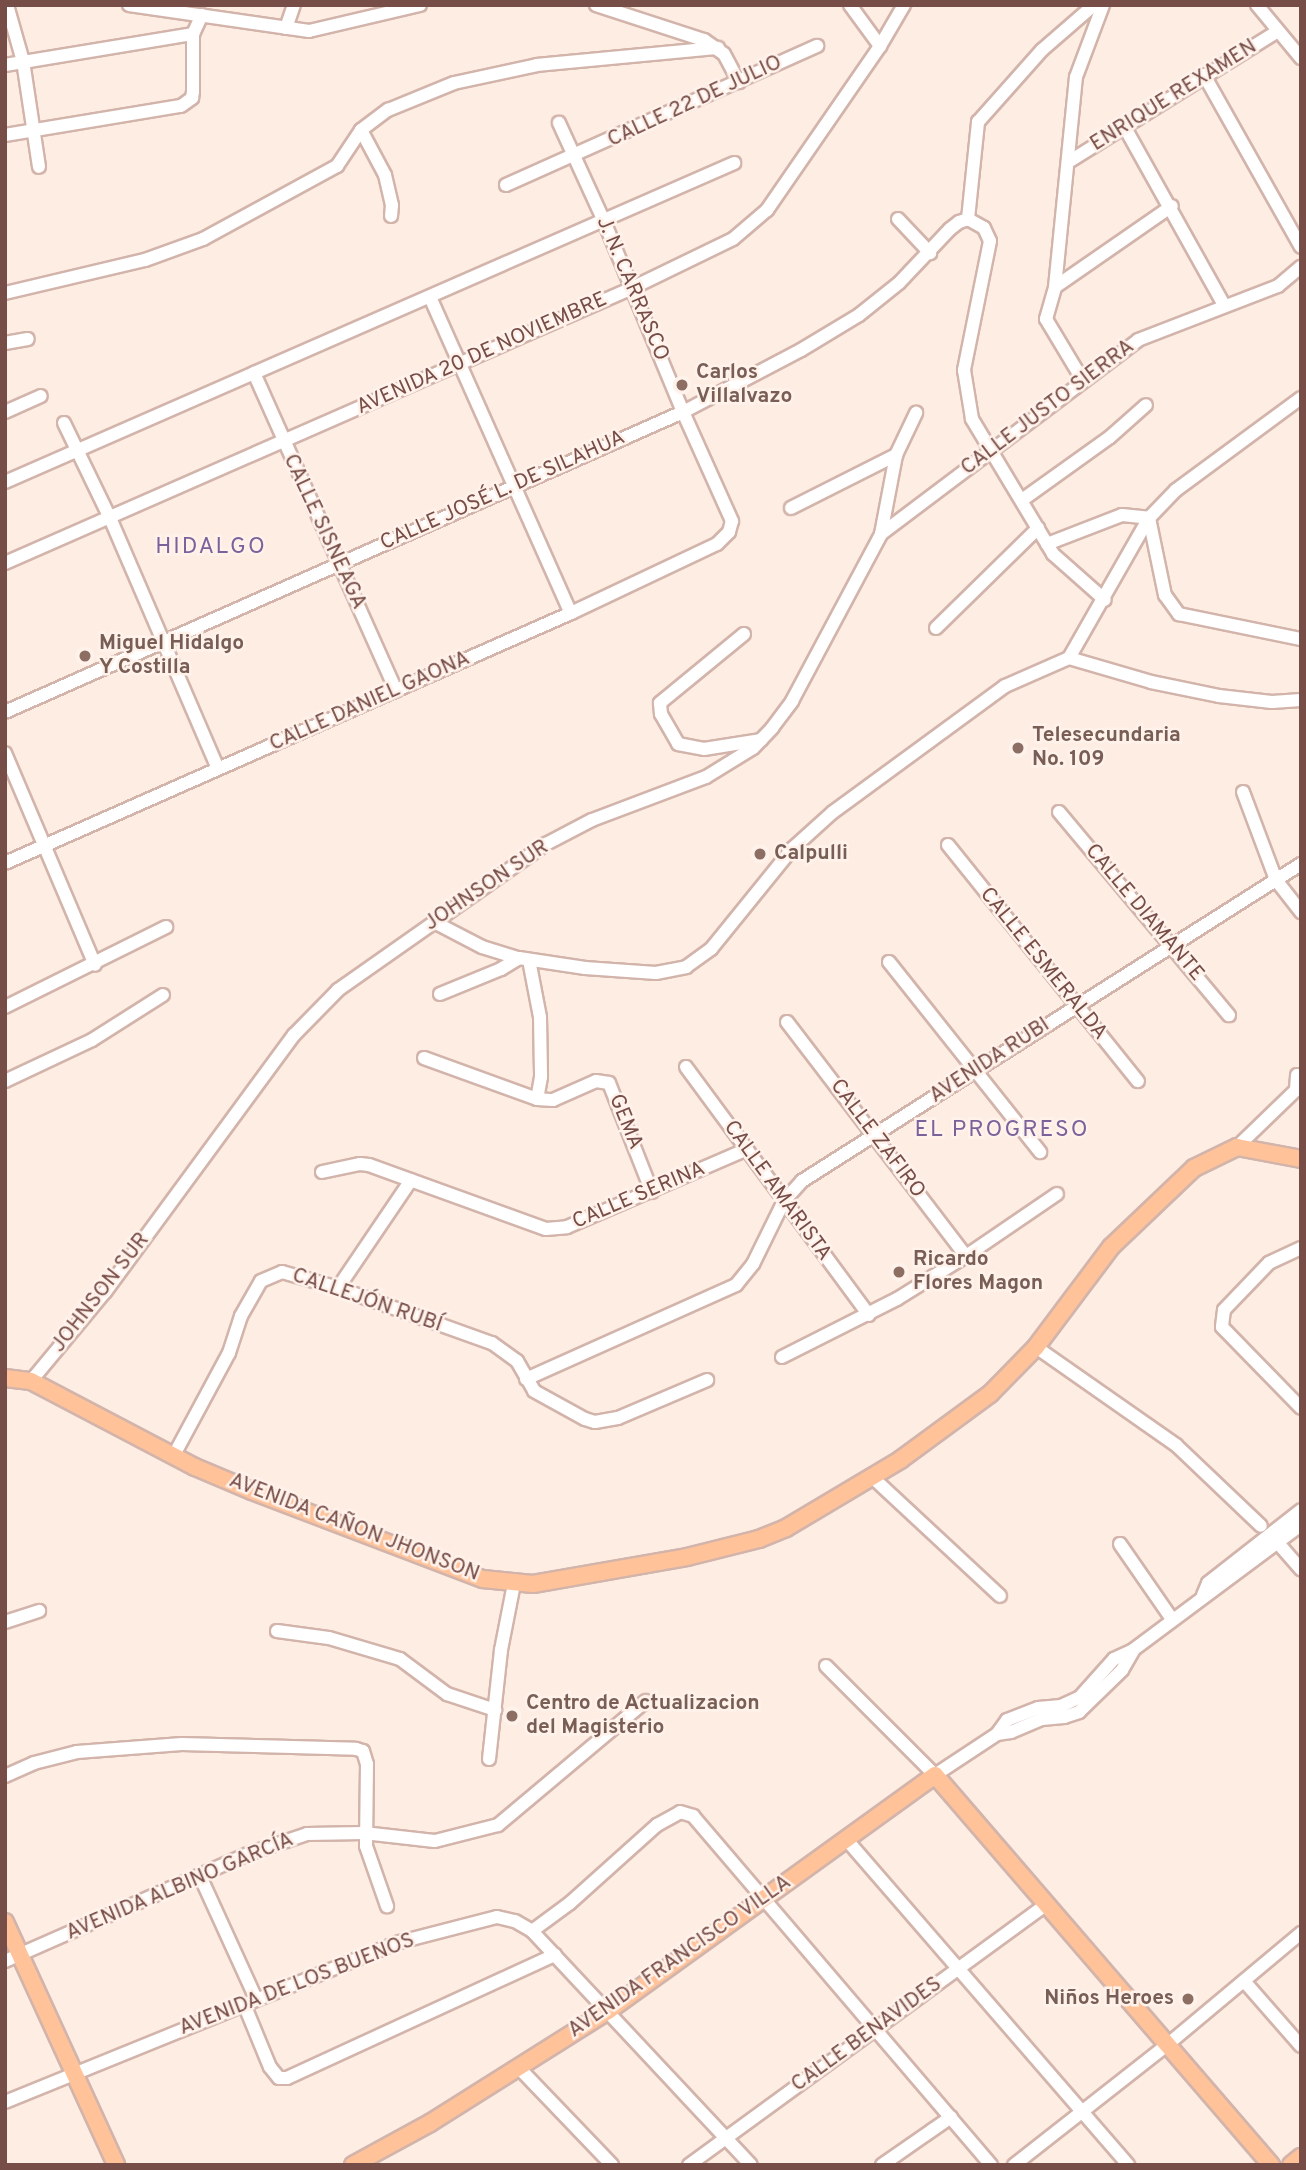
<!DOCTYPE html>
<meta charset="utf-8">
<style>
body{margin:0}
#map{position:relative;width:1306px;height:2170px;overflow:hidden;background:#feede3;font-family:Overpass,sans-serif}
div>[style]{position:absolute}
[style*='--x']{left:calc(var(--x)*1px);top:calc(var(--y)*1px);width:calc(var(--w)*1px);rotate:calc(var(--a)*1deg)}
.roads{filter:drop-shadow(2px 0 #d2b4ab) drop-shadow(-2px 0 #d2b4ab) drop-shadow(0 2px #d2b4ab) drop-shadow(0 -2px #d2b4ab)}
.minor>*{height:12px;margin:-6px;padding:0 6px;transform-origin:6px;border-radius:6px;background:#fff}
.major>*{height:16px;margin:-8px;padding:0 8px;transform-origin:8px;border-radius:8px;background:#ffc299}
.dots>*{width:19px;height:19px;translate:-50% -50%;box-sizing:border-box;border:4px solid #fff2eb;border-radius:50%}
span{translate:-50% -50%;white-space:nowrap;text-align:center;line-height:1.15;-webkit-text-stroke:5px #fff2eb;paint-order:stroke}
.street-label{font-size:21px;color:#774d47}
.education-label{font-size:21px;color:#785e54;font-weight:700}
.left{translate:0 -50%;text-align:left}
.right{translate:-100% -50%;text-align:right}
.neighbourhood-label{font-size:23px;color:#7b629b;letter-spacing:2px}
.frame{position:absolute;inset:0;border:7px solid #774d47;pointer-events:none}
</style>
<div id="map">
<div class="roads">
<div class="minor">
<i style="--x:7;--y:5;--w:58;--a:74.1"></i>
<i style="--x:23;--y:61;--w:107;--a:81.4"></i>
<i style="--x:129;--y:5;--w:182;--a:8.2"></i>
<i style="--x:309;--y:31;--w:114;--a:-13.2"></i>
<i style="--x:596;--y:5;--w:114;--a:18"></i>
<i style="--x:704;--y:40;--w:24;--a:35"></i>
<i style="--x:724;--y:54;--w:32;--a:62"></i>
<i style="--x:850;--y:5;--w:51;--a:53.8"></i>
<i style="--x:1257;--y:5;--w:69;--a:50.3"></i>
<i style="--x:286;--y:28;--w:24;--a:-71"></i>
<i style="--x:5;--y:65;--w:191;--a:-9.4"></i>
<i style="--x:193;--y:34;--w:21;--a:-65"></i>
<i style="--x:1204;--y:75;--w:197;--a:60.6"></i>
<i style="--x:1124;--y:126;--w:205;--a:60.8"></i>
<i style="--x:361;--y:130;--w:51;--a:61.9"></i>
<i style="--x:385;--y:175;--w:31;--a:77"></i>
<i style="--x:392;--y:205;--w:11;--a:95"></i>
<i style="--x:5;--y:135;--w:178;--a:-9.4"></i>
<i style="--x:181;--y:106;--w:14;--a:-36"></i>
<i style="--x:192;--y:98;--w:6;--a:-81"></i>
<i style="--x:193;--y:92;--w:58;--a:-90"></i>
<i style="--x:1070;--y:161;--w:245;--a:-32"></i>
<i style="--x:506;--y:185;--w:341;--a:-24.1"></i>
<i style="--x:898;--y:219;--w:47;--a:46.7"></i>
<i style="--x:968;--y:219;--w:18;--a:29"></i>
<i style="--x:984;--y:228;--w:14;--a:65"></i>
<i style="--x:990;--y:241;--w:132;--a:101.4"></i>
<i style="--x:964;--y:370;--w:50;--a:80.7"></i>
<i style="--x:972;--y:419;--w:157;--a:59"></i>
<i style="--x:1053;--y:554;--w:69;--a:41.5"></i>
<i style="--x:968;--y:219;--w:98;--a:-84.1"></i>
<i style="--x:978;--y:122;--w:96;--a:-48.4"></i>
<i style="--x:1042;--y:50;--w:69;--a:-40.9"></i>
<i style="--x:1055;--y:287;--w:142;--a:-34.7"></i>
<i style="--x:5;--y:293;--w:144;--a:-13.3"></i>
<i style="--x:145;--y:260;--w:62;--a:-19.9"></i>
<i style="--x:203;--y:239;--w:153;--a:-28.6"></i>
<i style="--x:337;--y:166;--w:43;--a:-56.3"></i>
<i style="--x:361;--y:130;--w:34;--a:-37"></i>
<i style="--x:388;--y:110;--w:71;--a:-22.2"></i>
<i style="--x:454;--y:83;--w:85;--a:-12.2"></i>
<i style="--x:537;--y:65;--w:182;--a:-5.4"></i>
<i style="--x:430;--y:297;--w:346;--a:66"></i>
<i style="--x:5;--y:343;--w:23;--a:-10"></i>
<i style="--x:254;--y:373;--w:348;--a:65.9"></i>
<i style="--x:1082;--y:379;--w:70;--a:-121"></i>
<i style="--x:1046;--y:319;--w:33;--a:-74"></i>
<i style="--x:1055;--y:287;--w:211;--a:-84.3"></i>
<i style="--x:1076;--y:77;--w:77;--a:-69.4"></i>
<i style="--x:5;--y:412;--w:39;--a:-24"></i>
<i style="--x:64;--y:423;--w:106;--a:64.2"></i>
<i style="--x:110;--y:518;--w:273;--a:66.7"></i>
<i style="--x:5;--y:482;--w:796;--a:-23.63"></i>
<i style="--x:1022;--y:500;--w:108;--a:-35.6"></i>
<i style="--x:1110;--y:437;--w:48;--a:-41.6"></i>
<i style="--x:791;--y:508;--w:118;--a:-26.8"></i>
<i style="--x:1149;--y:518;--w:79;--a:78.3"></i>
<i style="--x:1165;--y:595;--w:24;--a:54"></i>
<i style="--x:1179;--y:614;--w:125;--a:11.6"></i>
<i style="--x:881;--y:534;--w:322;--a:-37"></i>
<i style="--x:1138;--y:340;--w:150;--a:-21.1"></i>
<i style="--x:1278;--y:286;--w:30;--a:-40"></i>
<i style="--x:1047;--y:544;--w:80;--a:-21.1"></i>
<i style="--x:1122;--y:515;--w:27;--a:6"></i>
<i style="--x:5;--y:563;--w:685;--a:-23.68"></i>
<i style="--x:632;--y:288;--w:112;--a:-25.9"></i>
<i style="--x:733;--y:239;--w:45;--a:-40.5"></i>
<i style="--x:767;--y:210;--w:199;--a:-55.4"></i>
<i style="--x:880;--y:46;--w:48;--a:-59.7"></i>
<i style="--x:936;--y:628;--w:143;--a:-44.4"></i>
<i style="--x:744;--y:634;--w:109;--a:140.6"></i>
<i style="--x:660;--y:703;--w:11;--a:85"></i>
<i style="--x:661;--y:714;--w:34;--a:60"></i>
<i style="--x:678;--y:744;--w:26;--a:11"></i>
<i style="--x:704;--y:749;--w:58;--a:-9"></i>
<i style="--x:1069;--y:658;--w:161;--a:-60.3"></i>
<i style="--x:1149;--y:518;--w:39;--a:-46"></i>
<i style="--x:1176;--y:490;--w:155;--a:-36.4"></i>
<i style="--x:1069;--y:658;--w:85;--a:16.3"></i>
<i style="--x:1151;--y:682;--w:69;--a:11.6"></i>
<i style="--x:1219;--y:696;--w:53;--a:6.5"></i>
<i style="--x:1272;--y:702;--w:29;--a:-4"></i>
<i style="--x:5;--y:712;--w:741;--a:-23.87"></i>
<i style="--x:683;--y:412;--w:133;--a:-27.7"></i>
<i style="--x:801;--y:350;--w:68;--a:-31.1"></i>
<i style="--x:859;--y:315;--w:51;--a:-38.7"></i>
<i style="--x:899;--y:283;--w:74;--a:-46.6"></i>
<i style="--x:950;--y:229;--w:11;--a:-38"></i>
<i style="--x:959;--y:222;--w:9;--a:-18"></i>
<i style="--x:5;--y:753;--w:230;--a:67"></i>
<i style="--x:1243;--y:792;--w:94;--a:69.4"></i>
<i style="--x:1276;--y:880;--w:41;--a:52"></i>
<i style="--x:1059;--y:812;--w:265;--a:50.1"></i>
<i style="--x:948;--y:845;--w:303;--a:51.2"></i>
<i style="--x:5;--y:863;--w:619;--a:-23.83"></i>
<i style="--x:571;--y:613;--w:161;--a:-25.3"></i>
<i style="--x:717;--y:544;--w:17;--a:-45"></i>
<i style="--x:729;--y:532;--w:11;--a:-75"></i>
<i style="--x:732;--y:521;--w:120;--a:-114.2"></i>
<i style="--x:683;--y:412;--w:209;--a:-112.5"></i>
<i style="--x:603;--y:219;--w:106;--a:-114.6"></i>
<i style="--x:434;--y:922;--w:54;--a:27.5"></i>
<i style="--x:482;--y:947;--w:39;--a:17"></i>
<i style="--x:519;--y:958;--w:67;--a:8.6"></i>
<i style="--x:585;--y:968;--w:71;--a:4"></i>
<i style="--x:656;--y:973;--w:31;--a:-11"></i>
<i style="--x:686;--y:967;--w:31;--a:-36"></i>
<i style="--x:711;--y:949;--w:129;--a:-51"></i>
<i style="--x:792;--y:849;--w:55;--a:-42.1"></i>
<i style="--x:833;--y:812;--w:213;--a:-36.2"></i>
<i style="--x:1005;--y:686;--w:70;--a:-23.6"></i>
<i style="--x:529;--y:960;--w:58;--a:79.1"></i>
<i style="--x:540;--y:1017;--w:60;--a:89"></i>
<i style="--x:541;--y:1077;--w:22;--a:100"></i>
<i style="--x:889;--y:962;--w:243;--a:51.5"></i>
<i style="--x:440;--y:994;--w:66;--a:-22.3"></i>
<i style="--x:501;--y:969;--w:21;--a:-31"></i>
<i style="--x:5;--y:1007;--w:180;--a:-26.4"></i>
<i style="--x:787;--y:1022;--w:295;--a:52.6"></i>
<i style="--x:424;--y:1058;--w:120;--a:19.9"></i>
<i style="--x:537;--y:1099;--w:16;--a:4"></i>
<i style="--x:553;--y:1100;--w:47;--a:-23.8"></i>
<i style="--x:596;--y:1081;--w:13;--a:9"></i>
<i style="--x:609;--y:1083;--w:117;--a:68.5"></i>
<i style="--x:686;--y:1067;--w:308;--a:53.6"></i>
<i style="--x:5;--y:1081;--w:96;--a:-25.2"></i>
<i style="--x:92;--y:1040;--w:84;--a:-32.4"></i>
<i style="--x:1237;--y:1147;--w:82;--a:-44"></i>
<i style="--x:1296;--y:1090;--w:15;--a:-86"></i>
<i style="--x:322;--y:1172;--w:39;--a:-12"></i>
<i style="--x:360;--y:1164;--w:9;--a:6"></i>
<i style="--x:369;--y:1165;--w:188;--a:19.9"></i>
<i style="--x:546;--y:1229;--w:21;--a:-5"></i>
<i style="--x:567;--y:1227;--w:196;--a:-23.4"></i>
<i style="--x:1301;--y:1248;--w:35;--a:155"></i>
<i style="--x:1269;--y:1263;--w:65;--a:133.8"></i>
<i style="--x:1224;--y:1310;--w:17;--a:97"></i>
<i style="--x:1222;--y:1327;--w:113;--a:45.7"></i>
<i style="--x:338;--y:1288;--w:130;--a:-55.9"></i>
<i style="--x:1036;--y:1347;--w:171;--a:35"></i>
<i style="--x:1176;--y:1445;--w:117;--a:43.6"></i>
<i style="--x:782;--y:1357;--w:129;--a:-26.8"></i>
<i style="--x:897;--y:1299;--w:81;--a:-31.9"></i>
<i style="--x:966;--y:1256;--w:110;--a:-34.3"></i>
<i style="--x:526;--y:1379;--w:230;--a:-24.1"></i>
<i style="--x:736;--y:1285;--w:27;--a:-51"></i>
<i style="--x:753;--y:1264;--w:70;--a:-63.8"></i>
<i style="--x:784;--y:1201;--w:27;--a:-48"></i>
<i style="--x:802;--y:1181;--w:591;--a:-32.43"></i>
<i style="--x:31;--y:1381;--w:116;--a:-50.3"></i>
<i style="--x:105;--y:1292;--w:319;--a:-53.7"></i>
<i style="--x:294;--y:1035;--w:63;--a:-45.6"></i>
<i style="--x:338;--y:990;--w:254;--a:-35.1"></i>
<i style="--x:546;--y:844;--w:52;--a:-27.6"></i>
<i style="--x:592;--y:820;--w:122;--a:-20.7"></i>
<i style="--x:706;--y:777;--w:55;--a:-31.7"></i>
<i style="--x:753;--y:748;--w:28;--a:-46"></i>
<i style="--x:772;--y:728;--w:34;--a:-53"></i>
<i style="--x:792;--y:701;--w:189;--a:-61.9"></i>
<i style="--x:881;--y:534;--w:80;--a:-79.2"></i>
<i style="--x:896;--y:455;--w:47;--a:-64.5"></i>
<i style="--x:174;--y:1455;--w:116;--a:-61.7"></i>
<i style="--x:229;--y:1353;--w:39;--a:-72"></i>
<i style="--x:241;--y:1316;--w:40;--a:-60.3"></i>
<i style="--x:261;--y:1281;--w:23;--a:-23"></i>
<i style="--x:282;--y:1272;--w:58;--a:15.9"></i>
<i style="--x:338;--y:1288;--w:164;--a:19.7"></i>
<i style="--x:492;--y:1343;--w:31;--a:36"></i>
<i style="--x:517;--y:1361;--w:34;--a:60"></i>
<i style="--x:534;--y:1391;--w:58;--a:28.8"></i>
<i style="--x:585;--y:1419;--w:10;--a:17"></i>
<i style="--x:595;--y:1422;--w:23;--a:-10"></i>
<i style="--x:618;--y:1418;--w:97;--a:-23.1"></i>
<i style="--x:871;--y:1476;--w:176;--a:42.9"></i>
<i style="--x:1278;--y:1543;--w:35;--a:49"></i>
<i style="--x:1120;--y:1544;--w:91;--a:55.3"></i>
<i style="--x:1203;--y:1595;--w:13;--a:-67"></i>
<i style="--x:1208;--y:1583;--w:118;--a:-38.1"></i>
<i style="--x:5;--y:1622;--w:36;--a:-18"></i>
<i style="--x:277;--y:1631;--w:52;--a:7.7"></i>
<i style="--x:329;--y:1638;--w:74;--a:16.5"></i>
<i style="--x:400;--y:1659;--w:59;--a:36.7"></i>
<i style="--x:447;--y:1694;--w:51;--a:18.4"></i>
<i style="--x:826;--y:1666;--w:154;--a:45"></i>
<i style="--x:935;--y:1775;--w:74;--a:-33.5"></i>
<i style="--x:997;--y:1734;--w:17;--a:-54"></i>
<i style="--x:1007;--y:1720;--w:33;--a:-21"></i>
<i style="--x:1038;--y:1708;--w:23;--a:-5"></i>
<i style="--x:1061;--y:1706;--w:21;--a:-25"></i>
<i style="--x:1080;--y:1697;--w:51;--a:-48.2"></i>
<i style="--x:1114;--y:1659;--w:21;--a:-25"></i>
<i style="--x:1133;--y:1650;--w:209;--a:-36.7"></i>
<i style="--x:997;--y:1734;--w:14;--a:-8"></i>
<i style="--x:1011;--y:1732;--w:34;--a:-23"></i>
<i style="--x:1042;--y:1719;--w:22;--a:-5"></i>
<i style="--x:1064;--y:1717;--w:16;--a:-18"></i>
<i style="--x:1079;--y:1712;--w:60;--a:-44.3"></i>
<i style="--x:1122;--y:1670;--w:22;--a:-60"></i>
<i style="--x:489;--y:1759;--w:110;--a:-83.7"></i>
<i style="--x:501;--y:1650;--w:67;--a:-78.9"></i>
<i style="--x:5;--y:1776;--w:32;--a:-24"></i>
<i style="--x:34;--y:1763;--w:44;--a:-14.3"></i>
<i style="--x:77;--y:1752;--w:105;--a:-4.4"></i>
<i style="--x:182;--y:1744;--w:174;--a:1.6"></i>
<i style="--x:356;--y:1749;--w:7;--a:16"></i>
<i style="--x:363;--y:1751;--w:14;--a:73"></i>
<i style="--x:367;--y:1764;--w:82;--a:90.7"></i>
<i style="--x:366;--y:1846;--w:64;--a:70.7"></i>
<i style="--x:846;--y:1839;--w:431;--a:49.1"></i>
<i style="--x:200;--y:1876;--w:135;--a:65.5"></i>
<i style="--x:532;--y:1931;--w:47;--a:-36.4"></i>
<i style="--x:570;--y:1903;--w:117;--a:-41.9"></i>
<i style="--x:657;--y:1825;--w:26;--a:-29"></i>
<i style="--x:680;--y:1812;--w:14;--a:17"></i>
<i style="--x:693;--y:1816;--w:459;--a:49.5"></i>
<i style="--x:5;--y:1961;--w:266;--a:-23.8"></i>
<i style="--x:248;--y:1854;--w:62;--a:-18.7"></i>
<i style="--x:307;--y:1834;--w:57;--a:-1"></i>
<i style="--x:364;--y:1833;--w:71;--a:6.4"></i>
<i style="--x:435;--y:1841;--w:65;--a:-14.3"></i>
<i style="--x:498;--y:1825;--w:193;--a:-40"></i>
<i style="--x:1244;--y:1981;--w:86;--a:48.8"></i>
<i style="--x:244;--y:2004;--w:68;--a:67.6"></i>
<i style="--x:270;--y:2067;--w:14;--a:51"></i>
<i style="--x:279;--y:2078;--w:8;--a:0"></i>
<i style="--x:287;--y:2078;--w:295;--a:-24.7"></i>
<i style="--x:520;--y:2069;--w:133;--a:46.2"></i>
<i style="--x:5;--y:2102;--w:426;--a:-22.1"></i>
<i style="--x:400;--y:1942;--w:100;--a:-14.5"></i>
<i style="--x:497;--y:1917;--w:18;--a:13"></i>
<i style="--x:515;--y:1921;--w:20;--a:30"></i>
<i style="--x:532;--y:1931;--w:320;--a:46.9"></i>
<i style="--x:689;--y:2165;--w:441;--a:-36.1"></i>
<i style="--x:882;--y:2165;--w:84;--a:-34.8"></i>
<i style="--x:1014;--y:2165;--w:194;--a:-38.1"></i>
<i style="--x:1167;--y:2045;--w:175;--a:-39.9"></i>
</div>
<div class="major">
<i style="--x:5;--y:1378;--w:26;--a:7"></i>
<i style="--x:31;--y:1381;--w:185;--a:27.7"></i>
<i style="--x:195;--y:1467;--w:62;--a:22.8"></i>
<i style="--x:252;--y:1491;--w:247;--a:20.9"></i>
<i style="--x:483;--y:1579;--w:50;--a:5.7"></i>
<i style="--x:533;--y:1584;--w:156;--a:-9.9"></i>
<i style="--x:687;--y:1557;--w:74;--a:-14"></i>
<i style="--x:759;--y:1539;--w:29;--a:-22"></i>
<i style="--x:786;--y:1528;--w:133;--a:-30.8"></i>
<i style="--x:900;--y:1460;--w:112;--a:-36.3"></i>
<i style="--x:990;--y:1394;--w:66;--a:-45.6"></i>
<i style="--x:1036;--y:1347;--w:125;--a:-53.1"></i>
<i style="--x:1111;--y:1247;--w:115;--a:-43.6"></i>
<i style="--x:1194;--y:1168;--w:48;--a:-26"></i>
<i style="--x:1237;--y:1147;--w:65;--a:10.6"></i>
<i style="--x:5;--y:1922;--w:267;--a:65.4"></i>
<i style="--x:353;--y:2165;--w:88;--a:-28.6"></i>
<i style="--x:430;--y:2123;--w:210;--a:-32.2"></i>
<i style="--x:608;--y:2011;--w:403;--a:-35.8"></i>
<i style="--x:935;--y:1775;--w:515;--a:49.25"></i>
<i style="--x:1291;--y:2165;--w:13;--a:-39"></i>
</div>
</div>
<div class="dots">
<i style="left:682px;top:385px;background:#8d6e63"></i>
<i style="left:85px;top:656px;background:#8d6e63"></i>
<i style="left:1018px;top:748px;background:#8d6e63"></i>
<i style="left:760px;top:854px;background:#8d6e63"></i>
<i style="left:899px;top:1272px;background:#8d6e63"></i>
<i style="left:512px;top:1716px;background:#8d6e63"></i>
<i style="left:1188px;top:1999px;background:#8d6e63"></i>
</div>
<div class="street-label">
<span style="left:1174px;top:96px;rotate:-32deg">ENRIQUE REXAMEN</span>
<span style="left:695px;top:102px;rotate:-25deg">CALLE 22 DE JULIO</span>
<span style="left:632px;top:289px;rotate:67deg">J. N. CARRASCO</span>
<span style="left:482px;top:354px;rotate:-24deg">AVENIDA 20 DE NOVIEMBRE</span>
<span style="left:1048px;top:408px;rotate:-37deg">CALLE JUSTO SIERRA</span>
<span style="left:503px;top:491px;rotate:-24deg">CALLE JOSÉ L. DE SILAHUA</span>
<span style="left:324px;top:532px;rotate:65deg">CALLE SISNEAGA</span>
<span style="left:370px;top:702px;rotate:-24deg">CALLE DANIEL GAONA</span>
<span style="left:487px;top:886px;rotate:-34deg">JOHNSON SUR</span>
<span style="left:1144px;top:913px;rotate:50deg">CALLE DIAMANTE</span>
<span style="left:1043px;top:964px;rotate:51deg">CALLE ESMERALDA</span>
<span style="left:990px;top:1061px;rotate:-33deg">AVENIDA RUBI</span>
<span style="left:625px;top:1122px;rotate:68deg">GEMA</span>
<span style="left:877px;top:1139px;rotate:53deg">CALLE ZAFIRO</span>
<span style="left:777px;top:1191px;rotate:54deg">CALLE AMARISTA</span>
<span style="left:639px;top:1196px;rotate:-23deg">CALLE SERINA</span>
<span style="left:101px;top:1293px;rotate:-52deg">JOHNSON SUR</span>
<span style="left:367px;top:1301px;rotate:19deg">CALLEJÓN RUBÍ</span>
<span style="left:354px;top:1528px;rotate:21deg">AVENIDA CAÑON JHONSON</span>
<span style="left:180px;top:1887px;rotate:-23deg">AVENIDA ALBINO GARCÍA</span>
<span style="left:680px;top:1957px;rotate:-35deg">AVENIDA FRANCISCO VILLA</span>
<span style="left:297px;top:1985px;rotate:-21deg">AVENIDA DE LOS BUENOS</span>
<span style="left:867px;top:2035px;rotate:-36deg">CALLE BENAVIDES</span>
</div>
<div class="education-label">
<span class="left" style="left:696px;top:385px">Carlos<br>Villalvazo</span>
<span class="left" style="left:99px;top:656px">Miguel Hidalgo<br>Y Costilla</span>
<span class="left" style="left:1032px;top:748px">Telesecundaria<br>No. 109</span>
<span class="left" style="left:774px;top:854px">Calpulli</span>
<span class="left" style="left:913px;top:1272px">Ricardo<br>Flores Magon</span>
<span class="left" style="left:526px;top:1716px">Centro de Actualizacion<br>del Magisterio</span>
<span class="right" style="left:1174px;top:1999px">Niños Heroes</span>
</div>
<div class="neighbourhood-label">
<span style="left:211px;top:548px">HIDALGO</span>
<span style="left:1002px;top:1131px">EL PROGRESO</span>
</div>
<div class="frame"></div>
</div>
